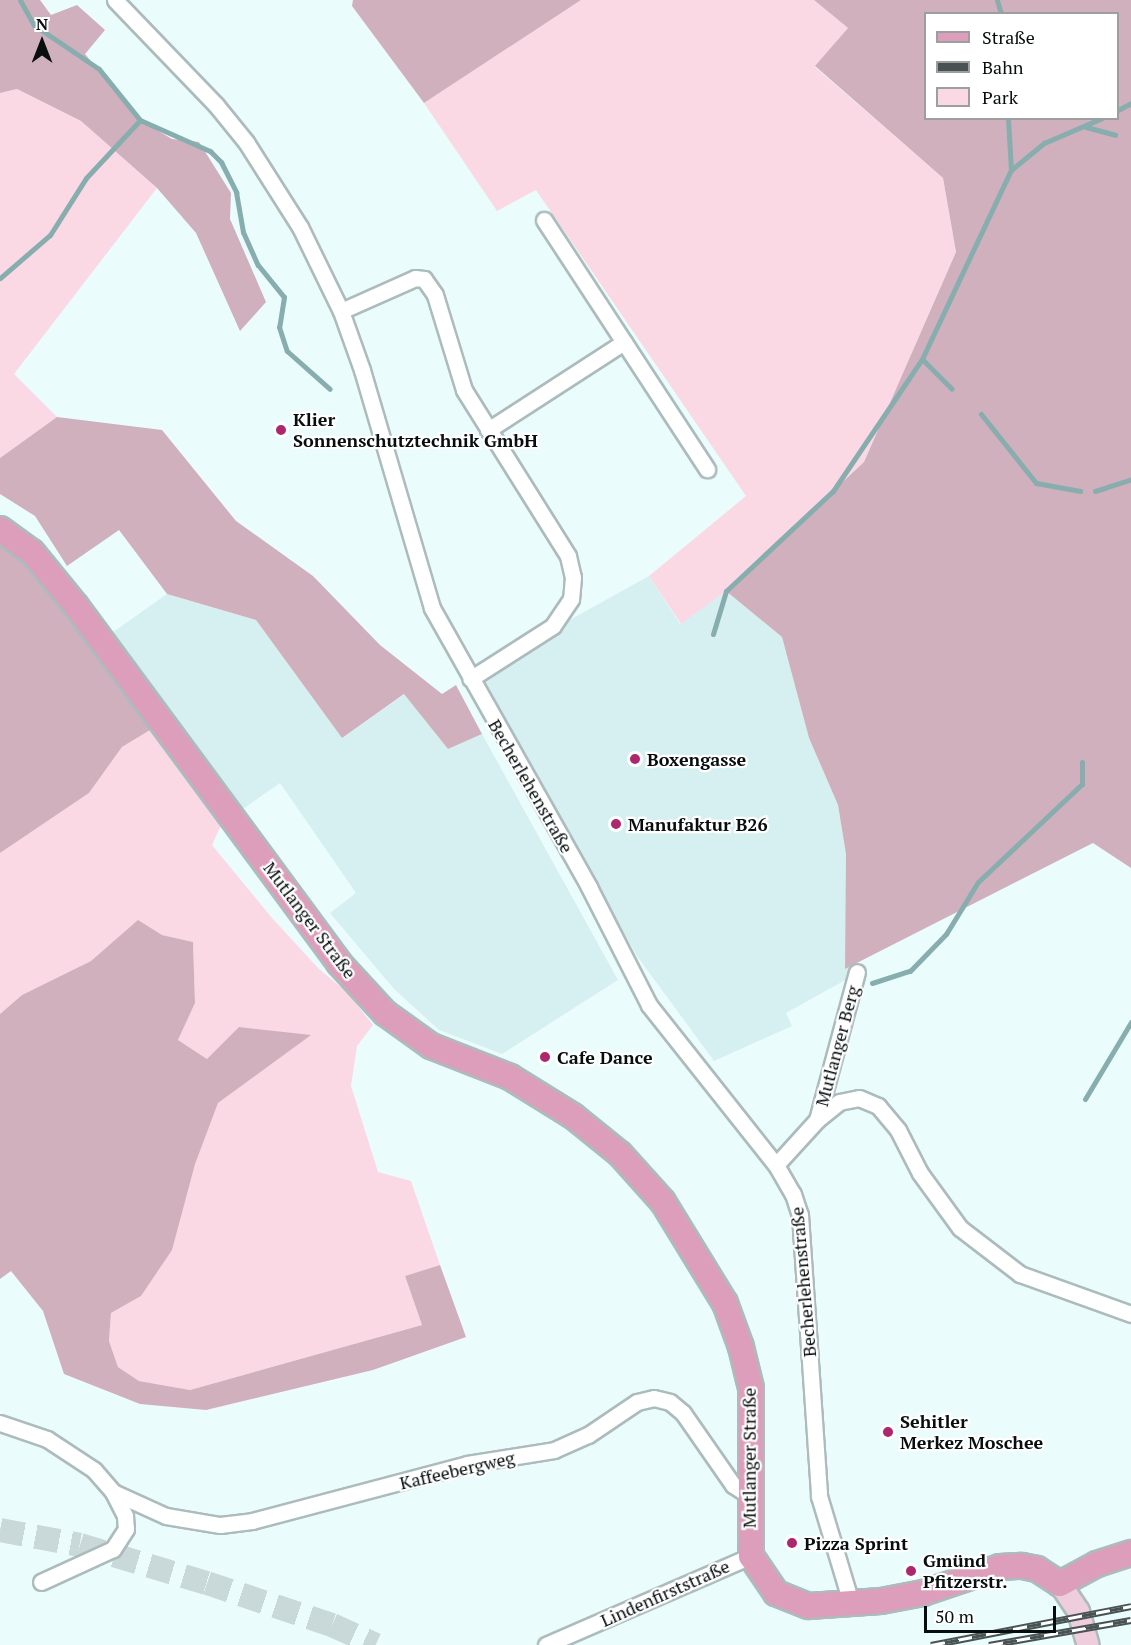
<!DOCTYPE html>
<meta charset="utf-8">
<style>
body{margin:0}
#map{position:relative;width:1131px;height:1645px;overflow:hidden;background:#ebfcfd;font-family:"PT Serif",serif}
div>[style]{position:absolute}
[style*='--x']{left:calc(var(--x)*1px);top:calc(var(--y)*1px);width:calc(var(--w)*1px);rotate:calc(var(--a)*1deg)}
.built>*{inset:0;background:#d6f0f1}
.green>*{inset:0;background:#fad9e5}
.forest>*{inset:0;background:#d1b0bd}
.stream>*{height:5px;margin:-2.5px;padding:0 2.5px;transform-origin:2.5px;border-radius:2.5px;background:#87adae}
.trunk-tunnel>*{height:24px;margin-top:-12px;transform-origin:0;background:repeating-linear-gradient(90deg,#c9d8d9 0 24px,transparent 0 36px)}
.roads{filter:drop-shadow(2px 0 #acbcbd) drop-shadow(-2px 0 #acbcbd) drop-shadow(0 2px #acbcbd) drop-shadow(0 -2px #acbcbd)}
.minor>*{height:15px;margin:-7.5px;padding:0 7.5px;transform-origin:7.5px;border-radius:7.5px;background:#fff}
.secondary>*{height:21px;margin:-10.5px;padding:0 10.5px;transform-origin:10.5px;border-radius:10.5px;background:#eecedd}
.primary>*{height:24px;margin:-12px;padding:0 12px;transform-origin:12px;border-radius:12px;background:#dd9ebb}
.rail>*{height:7px;margin-top:-3.5px;transform-origin:0;background:repeating-linear-gradient(90deg,#fff 0 14px,#495252 0 28px);box-sizing:border-box;border-block:2px solid #495252}
.dots>*{width:16px;height:16px;translate:-50% -50%;box-sizing:border-box;border:3px solid #fff;border-radius:50%}
span{translate:-50% -50%;white-space:nowrap;text-align:center;line-height:1.15;-webkit-text-stroke:4.5px #fff;paint-order:stroke}
.poi-label{font-size:18px;color:#080e0e;font-weight:700}
.left{translate:0 -50%;text-align:left}
.street-label{font-size:18px;color:#080e0e}
.legend{position:absolute;left:924px;top:12px;width:195px;height:108px;box-sizing:border-box;background:#fff;border:2px solid #9c9f9f;margin:0;padding:8px 10px;list-style:none;font-size:18px;color:#080e0e}
.legend li{display:flex;align-items:center;gap:12px;height:30px}
.legend b{width:30px;border:2px solid #9c9f9f}
.north{position:absolute;left:12px;top:12px;width:60px;height:60px;-webkit-text-stroke:4px #fff;paint-order:stroke;rotate:0deg;font-size:16px;font-weight:700;line-height:24px;text-align:center;color:#080e0e}
.north::after{content:'';display:block;margin:auto;width:21px;height:27px;background:#080e0e;clip-path:polygon(50% 0,100% 100%,50% 72%,0 100%)}
.scale{position:absolute;left:924px;top:1606px;width:132px;height:27px;box-sizing:border-box;border:3px solid #080e0e;border-top:0;padding-left:8px;font-size:18px;line-height:21px;white-space:nowrap;color:#080e0e;-webkit-text-stroke:4px #fff;paint-order:stroke}
</style>
<div id="map">
<div class="built">
<i style="clip-path:polygon(649px 576px,680px 624px,726px 591px,782px 637px,809px 738px,838px 805px,856px 911px,849px 978px,786px 1013px,792px 1026px,714px 1061px,637px 956px,476px 672px)"></i>
<i style="clip-path:polygon(167px 594px,256px 620px,342px 738px,405px 694px,448px 749px,482px 734px,618px 980px,502px 1054px,439px 1030px,394px 989px,330px 913px,356px 893px,280px 783px,243px 809px,109px 635px)"></i>
</div>
<div class="green">
<i style="clip-path:polygon(581px 0,814px 0,848px 28px,815px 67px,943px 178px,956px 252px,864px 462px,726px 591px,681px 624px,649px 576px,746px 496px,536px 190px,497px 211px,424px 103px)"></i>
<i style="clip-path:polygon(17px 89px,81px 121px,157px 188px,14px 374px,57px 417px,0 458px,0 93px)"></i>
<i style="clip-path:polygon(155px 727px,223px 821px,212px 845px,272px 918px,319px 969px,347px 992px,373px 1025px,357px 1046px,351px 1086px,378px 1172px,411px 1181px,440px 1265px,405px 1276px,422px 1325px,190px 1390px,139px 1381px,118px 1367px,109px 1341px,111px 1313px,141px 1296px,218px 1103px,310px 1035px,207px 1059px,178px 1040px,195px 1003px,193px 942px,162px 935px,138px 921px,91px 961px,22px 995px,0 1014px,0 853px,89px 793px,122px 747px)"></i>
</div>
<div class="forest">
<i style="clip-path:polygon(0 0,40px 0,51px 15px,77px 5px,105px 30px,85px 54px,140px 120px,172px 139px,199px 142px,231px 193px,230px 219px,266px 302px,240px 331px,196px 233px,157px 188px,81px 121px,17px 89px,0 93px)"></i>
<i style="clip-path:polygon(353px 0,581px 0,424px 103px,352px 6px)"></i>
<i style="clip-path:polygon(evenodd,814px 0,1131px 0,1131px 868px,1093px 843px,845px 969px,846px 854px,838px 805px,809px 738px,782px 637px,726px 591px,864px 462px,956px 252px,943px 178px,815px 66px,848px 28px,814px 0,926px 14px,1118px 14px,1118px 118px,926px 118px,926px 14px)"></i>
<i style="clip-path:polygon(57px 417px,162px 430px,236px 521px,313px 576px,380px 645px,442px 694px,456px 685px,482px 734px,448px 749px,404px 694px,342px 738px,256px 620px,167px 594px,119px 530px,67px 566px,35px 516px,0 494px,0 458px)"></i>
<i style="clip-path:polygon(0 544px,54px 589px,155px 727px,122px 747px,89px 793px,0 853px)"></i>
<i style="clip-path:polygon(138px 920px,162px 935px,193px 942px,195px 1003px,178px 1040px,207px 1059px,239px 1027px,311px 1035px,218px 1103px,195px 1164px,172px 1250px,141px 1296px,111px 1313px,109px 1341px,118px 1367px,139px 1381px,190px 1390px,422px 1325px,405px 1276px,440px 1265px,466px 1337px,373px 1370px,206px 1410px,140px 1404px,64px 1374px,43px 1311px,11px 1271px,0 1279px,0 1014px,22px 995px,91px 961px)"></i>
</div>
<div class="stream">
<i style="--x:20;--y:0;--w:29;--a:61"></i>
<i style="--x:34;--y:25;--w:78;--a:34.1"></i>
<i style="--x:99;--y:69;--w:65;--a:51.2"></i>
<i style="--x:140;--y:120;--w:77;--a:23.9"></i>
<i style="--x:210;--y:151;--w:16;--a:45"></i>
<i style="--x:221;--y:162;--w:34;--a:63"></i>
<i style="--x:236;--y:192;--w:41;--a:80.1"></i>
<i style="--x:243;--y:232;--w:36;--a:66"></i>
<i style="--x:258;--y:265;--w:41;--a:50.9"></i>
<i style="--x:284;--y:297;--w:30;--a:99"></i>
<i style="--x:279;--y:327;--w:25;--a:72"></i>
<i style="--x:287;--y:351;--w:57;--a:41.5"></i>
<i style="--x:997;--y:0;--w:15;--a:74"></i>
<i style="--x:1118;--y:110;--w:15;--a:-28"></i>
<i style="--x:1008;--y:118;--w:52;--a:86.7"></i>
<i style="--x:1086;--y:127;--w:30;--a:15"></i>
<i style="--x:0;--y:278;--w:66;--a:-40.7"></i>
<i style="--x:50;--y:235;--w:67;--a:-57.7"></i>
<i style="--x:86;--y:178;--w:79;--a:-47"></i>
<i style="--x:922;--y:359;--w:42;--a:45"></i>
<i style="--x:981;--y:414;--w:88;--a:51.4"></i>
<i style="--x:1036;--y:483;--w:45;--a:10.3"></i>
<i style="--x:1095;--y:491;--w:38;--a:-18"></i>
<i style="--x:713;--y:634;--w:45;--a:-73.2"></i>
<i style="--x:726;--y:591;--w:146;--a:-43.1"></i>
<i style="--x:833;--y:491;--w:159;--a:-56"></i>
<i style="--x:922;--y:359;--w:209;--a:-64.8"></i>
<i style="--x:1011;--y:170;--w:43;--a:-39.3"></i>
<i style="--x:1044;--y:143;--w:63;--a:-23.3"></i>
<i style="--x:872;--y:983;--w:40;--a:-18"></i>
<i style="--x:910;--y:971;--w:52;--a:-45.8"></i>
<i style="--x:946;--y:934;--w:61;--a:-58.4"></i>
<i style="--x:978;--y:882;--w:143;--a:-43.3"></i>
<i style="--x:1082;--y:784;--w:22;--a:-90"></i>
<i style="--x:1085;--y:1099;--w:90;--a:-59.1"></i>
</div>
<div class="trunk-tunnel">
<i style="--x:0;--y:1530;--w:81;--a:10.6"></i>
<i style="--x:80;--y:1545;--w:133;--a:16.7"></i>
<i style="--x:207;--y:1583;--w:132;--a:18.6"></i>
<i style="--x:332;--y:1625;--w:48;--a:24.4"></i>
</div>
<div class="roads">
<div class="minor">
<i style="--x:115;--y:0;--w:146;--a:46.1"></i>
<i style="--x:216;--y:105;--w:48;--a:51"></i>
<i style="--x:246;--y:142;--w:101;--a:57.6"></i>
<i style="--x:300;--y:227;--w:93;--a:64"></i>
<i style="--x:341;--y:311;--w:63;--a:70.4"></i>
<i style="--x:362;--y:370;--w:248;--a:73.6"></i>
<i style="--x:432;--y:608;--w:320;--a:60.6"></i>
<i style="--x:589;--y:887;--w:132;--a:63"></i>
<i style="--x:649;--y:1005;--w:204;--a:51.6"></i>
<i style="--x:776;--y:1165;--w:34;--a:60"></i>
<i style="--x:793;--y:1194;--w:22;--a:72"></i>
<i style="--x:800;--y:1215;--w:282;--a:86.1"></i>
<i style="--x:819;--y:1496;--w:112;--a:73.3"></i>
<i style="--x:544;--y:220;--w:298;--a:56.8"></i>
<i style="--x:341;--y:311;--w:81;--a:-24"></i>
<i style="--x:415;--y:278;--w:9;--a:6"></i>
<i style="--x:424;--y:279;--w:19;--a:55"></i>
<i style="--x:435;--y:295;--w:99;--a:73"></i>
<i style="--x:464;--y:390;--w:196;--a:57.9"></i>
<i style="--x:568;--y:556;--w:22;--a:77"></i>
<i style="--x:573;--y:577;--w:22;--a:95"></i>
<i style="--x:571;--y:599;--w:32;--a:124"></i>
<i style="--x:553;--y:626;--w:98;--a:147.4"></i>
<i style="--x:488;--y:430;--w:162;--a:-32.9"></i>
<i style="--x:817;--y:1120;--w:153;--a:-74.9"></i>
<i style="--x:776;--y:1165;--w:61;--a:-47.7"></i>
<i style="--x:817;--y:1120;--w:28;--a:-39"></i>
<i style="--x:839;--y:1102;--w:20;--a:-11"></i>
<i style="--x:859;--y:1098;--w:21;--a:23"></i>
<i style="--x:878;--y:1106;--w:31;--a:50"></i>
<i style="--x:898;--y:1130;--w:48;--a:62.9"></i>
<i style="--x:920;--y:1173;--w:68;--a:54"></i>
<i style="--x:960;--y:1228;--w:76;--a:37.5"></i>
<i style="--x:1020;--y:1274;--w:118;--a:19.8"></i>
<i style="--x:0;--y:1423;--w:50;--a:18.8"></i>
<i style="--x:47;--y:1439;--w:56;--a:33.4"></i>
<i style="--x:94;--y:1470;--w:29;--a:49"></i>
<i style="--x:113;--y:1492;--w:27;--a:63"></i>
<i style="--x:125;--y:1516;--w:13;--a:86"></i>
<i style="--x:126;--y:1529;--w:24;--a:123"></i>
<i style="--x:113;--y:1549;--w:79;--a:155.4"></i>
<i style="--x:113;--y:1492;--w:58;--a:24.4"></i>
<i style="--x:166;--y:1516;--w:55;--a:9.5"></i>
<i style="--x:220;--y:1525;--w:32;--a:-7"></i>
<i style="--x:252;--y:1521;--w:222;--a:-14.8"></i>
<i style="--x:467;--y:1464;--w:88;--a:-9.1"></i>
<i style="--x:554;--y:1450;--w:37;--a:-24"></i>
<i style="--x:588;--y:1435;--w:59;--a:-34"></i>
<i style="--x:637;--y:1402;--w:17;--a:-13"></i>
<i style="--x:654;--y:1398;--w:16;--a:14"></i>
<i style="--x:670;--y:1402;--w:17;--a:40"></i>
<i style="--x:683;--y:1413;--w:88;--a:55.2"></i>
<i style="--x:733;--y:1485;--w:20;--a:33"></i>
<i style="--x:546;--y:1645;--w:223;--a:-23.5"></i>
</div>
<div class="secondary">
<i style="--x:1060;--y:1584;--w:32;--a:56"></i>
<i style="--x:1078;--y:1611;--w:35;--a:74"></i>
</div>
<div class="primary">
<i style="--x:0;--y:529;--w:39;--a:36"></i>
<i style="--x:32;--y:552;--w:70;--a:50.8"></i>
<i style="--x:76;--y:606;--w:443;--a:53.6"></i>
<i style="--x:339;--y:963;--w:68;--a:47.4"></i>
<i style="--x:385;--y:1013;--w:57;--a:35.7"></i>
<i style="--x:431;--y:1046;--w:85;--a:21.4"></i>
<i style="--x:510;--y:1077;--w:74;--a:31.8"></i>
<i style="--x:573;--y:1116;--w:60;--a:39"></i>
<i style="--x:620;--y:1154;--w:64;--a:48.1"></i>
<i style="--x:663;--y:1202;--w:119;--a:58.5"></i>
<i style="--x:725;--y:1303;--w:47;--a:70"></i>
<i style="--x:741;--y:1347;--w:42;--a:76.3"></i>
<i style="--x:751;--y:1388;--w:168;--a:90"></i>
<i style="--x:751;--y:1556;--w:45;--a:56"></i>
<i style="--x:776;--y:1593;--w:35;--a:22"></i>
<i style="--x:809;--y:1606;--w:72;--a:-4"></i>
<i style="--x:881;--y:1601;--w:43;--a:-10.8"></i>
<i style="--x:923;--y:1593;--w:81;--a:-18.7"></i>
<i style="--x:1000;--y:1567;--w:22;--a:-3"></i>
<i style="--x:1022;--y:1566;--w:15;--a:11"></i>
<i style="--x:1037;--y:1569;--w:27;--a:33"></i>
<i style="--x:1060;--y:1584;--w:42;--a:-28.4"></i>
<i style="--x:1097;--y:1564;--w:36;--a:-18"></i>
</div>
</div>
<div class="rail">
<i style="--x:931;--y:1645;--w:204;--a:-11"></i>
<i style="--x:989;--y:1645;--w:144;--a:-10"></i>
</div>
<div class="dots">
<i style="left:281px;top:430px;background:#ad276d"></i>
<i style="left:635px;top:759px;background:#ad276d"></i>
<i style="left:616px;top:824px;background:#ad276d"></i>
<i style="left:545px;top:1057px;background:#ad276d"></i>
<i style="left:888px;top:1432px;background:#ad276d"></i>
<i style="left:792px;top:1543px;background:#ad276d"></i>
<i style="left:911px;top:1571px;background:#ad276d"></i>
</div>
<div class="poi-label">
<span class="left" style="left:293px;top:430px">Klier<br>Sonnenschutztechnik GmbH</span>
<span class="left" style="left:647px;top:759px">Boxengasse</span>
<span class="left" style="left:628px;top:824px">Manufaktur B26</span>
<span class="left" style="left:557px;top:1057px">Cafe Dance</span>
<span class="left" style="left:900px;top:1432px">Sehitler<br>Merkez Moschee</span>
<span class="left" style="left:804px;top:1543px">Pizza Sprint</span>
<span class="left" style="left:923px;top:1571px">Gmünd<br>Pfitzerstr.</span>
</div>
<div class="street-label">
<span style="left:531px;top:786px;rotate:60deg">Becherlehenstraße</span>
<span style="left:310px;top:920px;rotate:53deg">Mutlanger Straße</span>
<span style="left:837px;top:1046px;rotate:-75deg">Mutlanger Berg</span>
<span style="left:803px;top:1282px;rotate:-95deg">Becherlehenstraße</span>
<span style="left:749px;top:1458px;rotate:-90deg">Mutlanger Straße</span>
<span style="left:457px;top:1470px;rotate:-13deg">Kaffeebergweg</span>
<span style="left:665px;top:1593px;rotate:-24deg">Lindenfirststraße</span>
</div>
<ul class="legend">
<li><b style="height:8px;background:#dd9ebb"></b>Straße</li>
<li><b style="height:8px;background:#495252"></b>Bahn</li>
<li><b style="height:16px;background:#fad9e5"></b>Park</li>
</ul>
<div class="north">N</div>
<div class="scale">50 m</div>
</div>
